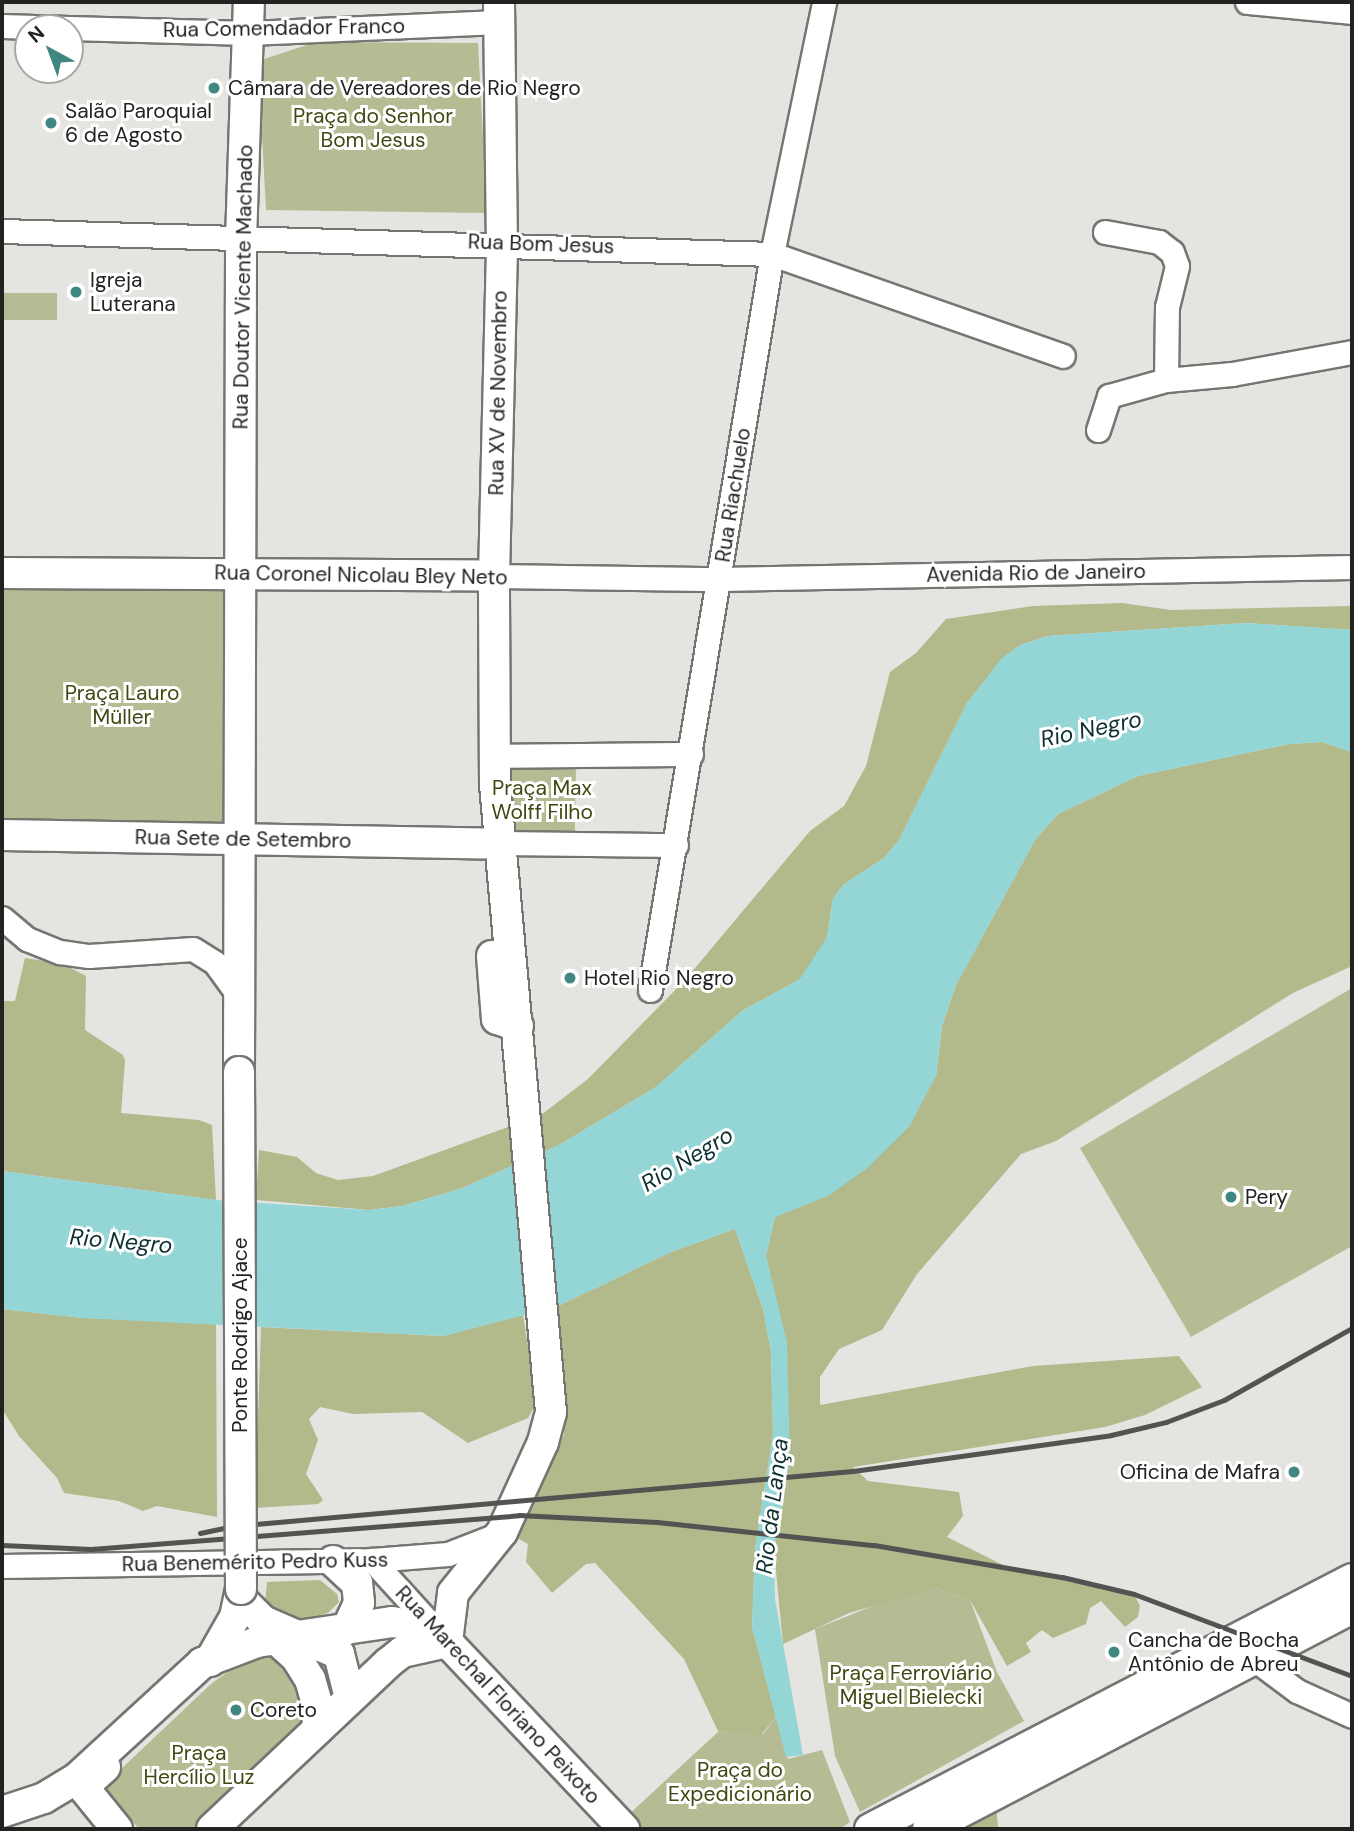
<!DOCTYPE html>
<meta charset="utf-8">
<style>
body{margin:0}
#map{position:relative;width:1354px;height:1831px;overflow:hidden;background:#e5e4e1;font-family:"DM Sans",sans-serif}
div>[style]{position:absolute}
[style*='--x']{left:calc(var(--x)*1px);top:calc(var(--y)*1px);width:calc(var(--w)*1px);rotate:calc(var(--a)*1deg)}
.green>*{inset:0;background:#b5bc93;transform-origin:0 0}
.forest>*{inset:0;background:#b2b98a}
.water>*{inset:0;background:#94d5d6}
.roads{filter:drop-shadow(2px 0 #767572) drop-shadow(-2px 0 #767572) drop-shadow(0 2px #767572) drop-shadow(0 -2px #767572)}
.minor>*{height:23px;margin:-11.5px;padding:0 11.5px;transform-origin:11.5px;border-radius:11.5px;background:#fff}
.major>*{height:30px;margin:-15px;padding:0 15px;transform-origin:15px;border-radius:15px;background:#fff}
.rail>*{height:5px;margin:-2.5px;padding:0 2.5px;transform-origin:2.5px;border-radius:2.5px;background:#535351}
.bridges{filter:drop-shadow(2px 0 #767572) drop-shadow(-2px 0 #767572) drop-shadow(0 2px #767572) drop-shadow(0 -2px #767572)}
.major-bridge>*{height:30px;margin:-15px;padding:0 15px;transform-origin:15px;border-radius:15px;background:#fff}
.dots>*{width:19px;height:19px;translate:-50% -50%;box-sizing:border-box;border:4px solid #fff;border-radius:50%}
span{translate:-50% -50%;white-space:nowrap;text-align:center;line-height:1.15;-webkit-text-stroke:6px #fff;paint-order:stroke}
.street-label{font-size:21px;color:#222221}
.poi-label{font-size:21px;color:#222221}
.left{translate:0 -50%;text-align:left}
.right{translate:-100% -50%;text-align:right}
.park-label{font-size:21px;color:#424811}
.water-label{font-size:23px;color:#0f3031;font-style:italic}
.frame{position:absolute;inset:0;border:4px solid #222221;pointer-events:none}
.north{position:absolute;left:14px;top:14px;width:70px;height:70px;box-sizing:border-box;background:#fff;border:2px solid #a7a7a6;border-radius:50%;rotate:319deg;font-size:19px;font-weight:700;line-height:28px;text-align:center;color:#222221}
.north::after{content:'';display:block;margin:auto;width:24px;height:32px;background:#408781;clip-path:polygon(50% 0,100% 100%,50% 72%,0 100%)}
</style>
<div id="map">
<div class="green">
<i style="clip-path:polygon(316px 42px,478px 43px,487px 213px,266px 210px,258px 61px)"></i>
<i style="left:2px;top:293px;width:55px;height:27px"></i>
<i style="left:2px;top:573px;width:236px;height:259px"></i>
<i style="left:508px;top:764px;width:68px;height:70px;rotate:1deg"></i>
<i style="clip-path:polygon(1352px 988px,1352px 1246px,1191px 1337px,1080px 1148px)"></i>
<i style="clip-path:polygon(936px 1588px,970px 1600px,997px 1672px,1024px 1721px,860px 1812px,835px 1756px,815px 1629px,903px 1594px)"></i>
<i style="clip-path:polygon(280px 1654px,309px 1704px,304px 1733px,204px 1829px,139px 1829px,103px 1786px,212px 1683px,246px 1659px)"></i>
<i style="clip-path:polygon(776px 1717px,788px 1759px,822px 1750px,850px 1822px,840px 1829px,641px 1829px,626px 1817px,719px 1731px,763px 1734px)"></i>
</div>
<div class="forest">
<i style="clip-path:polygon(1122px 603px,1171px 610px,1352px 606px,1352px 630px,1246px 623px,1048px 636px,1020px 645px,1002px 659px,967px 703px,899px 840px,884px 858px,843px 885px,833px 899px,827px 937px,816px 960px,800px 979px,742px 1011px,656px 1087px,559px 1145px,460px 1189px,402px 1206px,369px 1210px,256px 1200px,259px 1150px,297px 1157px,316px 1173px,338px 1180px,373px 1176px,541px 1115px,588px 1079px,685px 980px,810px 831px,844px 806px,866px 766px,890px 672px,916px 653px,946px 619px,1033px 606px)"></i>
<i style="clip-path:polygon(1322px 742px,1352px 752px,1352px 966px,1293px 993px,1056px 1141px,1021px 1154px,917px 1274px,882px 1330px,839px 1349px,820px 1377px,820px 1405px,1033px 1366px,1179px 1356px,1202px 1387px,1145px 1415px,1105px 1427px,853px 1467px,868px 1481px,959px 1492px,963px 1516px,947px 1537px,1011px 1569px,1134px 1594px,1140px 1606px,1138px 1617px,1125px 1627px,1101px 1601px,1090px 1608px,1086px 1624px,1053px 1638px,1042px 1630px,1026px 1643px,1031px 1652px,1007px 1666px,970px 1600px,936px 1588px,849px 1613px,783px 1644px,774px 1551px,790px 1459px,766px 1255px,775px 1217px,828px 1195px,936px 1076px,942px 1026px,956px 985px,1035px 840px,1058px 814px,1138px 776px,1289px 744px)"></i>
<i style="clip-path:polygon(25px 958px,63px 964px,86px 976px,85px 1030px,123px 1055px,125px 1061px,121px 1113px,199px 1120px,212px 1125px,216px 1200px,2px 1171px,2px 1001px,15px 1001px)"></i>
<i style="clip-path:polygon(735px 1229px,763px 1309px,771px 1351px,773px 1434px,755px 1549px,752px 1627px,776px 1717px,761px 1735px,718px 1731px,684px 1659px,595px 1563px,586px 1564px,552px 1593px,526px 1562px,528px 1544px,510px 1534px,564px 1435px,556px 1307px,671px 1252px)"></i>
<i style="clip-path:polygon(2px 1309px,83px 1318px,216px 1322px,217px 1517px,157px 1506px,143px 1511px,119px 1501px,64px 1493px,57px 1478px,19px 1436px,2px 1409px)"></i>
<i style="clip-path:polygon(523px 1315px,537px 1402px,528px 1418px,468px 1443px,422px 1412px,353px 1414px,320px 1407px,309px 1419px,318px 1440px,306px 1474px,323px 1500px,318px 1504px,255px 1508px,261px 1327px,443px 1336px)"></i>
<i style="clip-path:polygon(320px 1580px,337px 1594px,339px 1602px,328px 1613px,292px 1623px,264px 1613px,267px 1582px)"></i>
<i style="clip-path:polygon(996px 1801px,998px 1829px,940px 1829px)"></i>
</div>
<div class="water">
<i style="clip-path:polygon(1246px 623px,1352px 630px,1352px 752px,1322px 742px,1289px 744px,1138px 776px,1058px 814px,1035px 840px,956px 985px,942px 1026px,936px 1076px,909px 1127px,866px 1169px,828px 1196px,775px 1217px,766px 1255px,787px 1343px,790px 1459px,774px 1551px,775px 1599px,803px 1755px,786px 1757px,752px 1627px,755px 1549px,773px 1434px,771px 1351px,763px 1309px,735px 1229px,671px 1252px,556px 1307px,443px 1336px,82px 1318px,2px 1309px,2px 1171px,216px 1200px,369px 1210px,402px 1206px,460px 1189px,559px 1145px,656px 1087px,742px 1011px,800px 979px,827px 937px,833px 899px,843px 885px,884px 858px,899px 840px,967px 703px,1002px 658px,1020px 645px,1048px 636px)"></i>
</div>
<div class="roads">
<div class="minor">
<i style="--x:1247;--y:2;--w:105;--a:5.4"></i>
<i style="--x:2;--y:26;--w:67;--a:1.7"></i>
<i style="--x:70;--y:28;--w:179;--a:1.6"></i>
<i style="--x:249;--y:33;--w:250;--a:-2.5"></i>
<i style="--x:2;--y:231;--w:770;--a:1.71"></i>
<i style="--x:772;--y:254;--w:308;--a:19.3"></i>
<i style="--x:1105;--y:232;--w:55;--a:10.5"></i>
<i style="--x:1159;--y:242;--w:16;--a:38"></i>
<i style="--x:1172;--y:252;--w:15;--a:70"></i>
<i style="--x:1177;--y:266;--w:42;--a:103.7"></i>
<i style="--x:1167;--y:307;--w:73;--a:90.8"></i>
<i style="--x:1166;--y:380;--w:66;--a:-5.2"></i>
<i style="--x:1232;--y:374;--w:122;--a:-10.4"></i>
<i style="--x:1098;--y:430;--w:36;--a:-72"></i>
<i style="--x:1109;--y:396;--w:59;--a:-15.7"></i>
<i style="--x:494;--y:576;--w:226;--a:0.8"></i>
<i style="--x:720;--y:579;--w:632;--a:-1.09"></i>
<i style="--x:495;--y:756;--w:196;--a:-0.6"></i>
<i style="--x:502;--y:843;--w:174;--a:0.7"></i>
<i style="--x:2;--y:918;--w:33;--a:40"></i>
<i style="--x:27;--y:939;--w:35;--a:22"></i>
<i style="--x:60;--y:952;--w:29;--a:8"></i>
<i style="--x:89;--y:956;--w:104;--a:-3.9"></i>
<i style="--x:193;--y:949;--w:26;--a:32"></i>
<i style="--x:215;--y:963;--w:41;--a:54"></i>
<i style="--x:650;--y:990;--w:746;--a:-80.59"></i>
<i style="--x:772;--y:254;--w:257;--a:-78.3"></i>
<i style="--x:372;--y:1560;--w:92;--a:47.6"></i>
<i style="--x:2;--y:1566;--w:370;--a:-0.9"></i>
<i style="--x:372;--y:1560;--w:76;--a:-4.5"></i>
<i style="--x:448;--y:1554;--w:53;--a:-21.2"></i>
<i style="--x:1242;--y:1650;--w:69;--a:36.7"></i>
<i style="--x:1297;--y:1691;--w:60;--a:24.4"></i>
</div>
<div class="major">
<i style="--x:2;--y:573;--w:492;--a:0.3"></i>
<i style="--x:2;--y:835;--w:482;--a:1"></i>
<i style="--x:492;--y:956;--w:63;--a:85.5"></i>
<i style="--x:497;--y:1019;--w:22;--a:18"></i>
<i style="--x:239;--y:1072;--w:832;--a:-89.86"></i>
<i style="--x:241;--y:240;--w:238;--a:-88.1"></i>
<i style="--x:333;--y:1561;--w:33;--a:43"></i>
<i style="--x:357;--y:1583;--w:20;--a:84"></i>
<i style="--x:359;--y:1603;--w:29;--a:115"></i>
<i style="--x:240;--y:1598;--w:33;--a:45"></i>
<i style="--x:263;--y:1621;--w:83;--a:23.5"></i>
<i style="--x:339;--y:1654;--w:45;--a:76"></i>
<i style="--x:277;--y:1640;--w:25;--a:42"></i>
<i style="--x:296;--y:1657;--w:26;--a:58"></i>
<i style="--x:310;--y:1679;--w:25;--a:74"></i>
<i style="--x:317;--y:1703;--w:26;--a:88"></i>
<i style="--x:447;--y:1642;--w:49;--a:-83"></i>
<i style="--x:453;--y:1593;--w:78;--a:-51.2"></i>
<i style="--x:502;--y:1532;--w:99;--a:-65.5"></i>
<i style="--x:543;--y:1442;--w:31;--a:-75"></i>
<i style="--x:551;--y:1412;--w:629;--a:-95.1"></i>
<i style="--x:495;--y:785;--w:209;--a:-90.3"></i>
<i style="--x:494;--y:576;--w:327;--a:-88.6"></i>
<i style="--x:502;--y:249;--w:247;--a:-90.7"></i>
<i style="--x:210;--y:1661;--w:51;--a:-60.4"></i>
<i style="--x:235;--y:1617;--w:29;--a:-78"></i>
<i style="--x:105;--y:1767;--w:30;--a:138"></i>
<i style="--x:83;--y:1787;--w:54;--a:51"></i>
<i style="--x:2;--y:1812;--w:44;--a:-18.4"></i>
<i style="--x:44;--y:1798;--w:39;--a:-31"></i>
<i style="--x:77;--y:1778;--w:170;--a:-42.6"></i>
<i style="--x:202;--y:1663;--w:59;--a:-20.9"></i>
<i style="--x:257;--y:1642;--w:136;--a:-8.4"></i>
<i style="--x:392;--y:1622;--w:42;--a:8.1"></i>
<i style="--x:434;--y:1628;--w:277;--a:46.6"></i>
<i style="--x:212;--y:1829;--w:242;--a:-43.3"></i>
<i style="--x:388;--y:1663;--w:18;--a:-38"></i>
<i style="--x:402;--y:1652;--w:46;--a:-12.5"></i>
<i style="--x:870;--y:1829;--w:543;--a:-27.41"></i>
<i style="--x:928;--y:1829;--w:478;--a:-27.5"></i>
</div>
</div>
<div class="rail">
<i style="--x:200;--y:1533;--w:34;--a:-12"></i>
<i style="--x:233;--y:1526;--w:622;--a:-5.07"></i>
<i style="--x:853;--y:1471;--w:260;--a:-7.9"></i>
<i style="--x:1111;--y:1435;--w:57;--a:-13.3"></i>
<i style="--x:1166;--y:1422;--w:62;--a:-20.8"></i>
<i style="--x:1224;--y:1400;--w:147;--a:-29.4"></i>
<i style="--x:2;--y:1545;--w:89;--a:2.6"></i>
<i style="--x:91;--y:1549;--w:429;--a:-4.5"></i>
<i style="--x:519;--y:1515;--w:138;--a:2.9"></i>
<i style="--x:657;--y:1522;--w:218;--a:6.1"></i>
<i style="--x:874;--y:1545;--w:191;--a:9.7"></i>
<i style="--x:1062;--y:1577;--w:74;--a:13.3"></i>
<i style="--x:1134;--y:1594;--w:233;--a:20.6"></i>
</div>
<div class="bridges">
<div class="major-bridge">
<i style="--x:239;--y:1072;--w:517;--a:89.78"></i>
</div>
</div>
<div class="dots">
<i style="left:214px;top:88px;background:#408781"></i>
<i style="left:51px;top:123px;background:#408781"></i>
<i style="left:76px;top:292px;background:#408781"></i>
<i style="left:570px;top:978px;background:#408781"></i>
<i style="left:1231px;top:1197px;background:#408781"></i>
<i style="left:1294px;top:1472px;background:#408781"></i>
<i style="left:1114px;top:1652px;background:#408781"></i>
<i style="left:236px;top:1710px;background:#408781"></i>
</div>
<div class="street-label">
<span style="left:284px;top:28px;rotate:-1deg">Rua Comendador Franco</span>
<span style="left:541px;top:244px;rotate:2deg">Rua Bom Jesus</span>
<span style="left:243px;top:287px;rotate:-89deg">Rua Doutor Vicente Machado</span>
<span style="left:498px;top:393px;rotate:-89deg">Rua XV de Novembro</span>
<span style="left:733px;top:495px;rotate:-81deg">Rua Riachuelo</span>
<span style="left:1036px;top:573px;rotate:-1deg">Avenida Rio de Janeiro</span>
<span style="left:361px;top:575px;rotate:1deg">Rua Coronel Nicolau Bley Neto</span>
<span style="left:243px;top:839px;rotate:1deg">Rua Sete de Setembro</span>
<span style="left:240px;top:1335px;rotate:-90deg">Ponte Rodrigo Ajace</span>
<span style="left:255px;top:1562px;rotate:-1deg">Rua Benemérito Pedro Kuss</span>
<span style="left:498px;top:1695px;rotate:47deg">Rua Marechal Floriano Peixoto</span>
</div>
<div class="poi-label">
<span class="left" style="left:228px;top:88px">Câmara de Vereadores de Rio Negro</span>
<span class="left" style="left:65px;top:123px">Salão Paroquial<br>6 de Agosto</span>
<span class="left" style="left:90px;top:292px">Igreja<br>Luterana</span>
<span class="left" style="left:584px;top:978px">Hotel Rio Negro</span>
<span class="left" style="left:1245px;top:1197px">Pery</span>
<span class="right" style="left:1280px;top:1472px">Oficina de Mafra</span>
<span class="left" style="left:1128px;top:1652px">Cancha de Bocha<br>Antônio de Abreu</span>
<span class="left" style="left:250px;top:1710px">Coreto</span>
</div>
<div class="park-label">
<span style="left:373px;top:128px">Praça do Senhor<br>Bom Jesus</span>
<span style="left:122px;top:705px">Praça Lauro<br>Müller</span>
<span style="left:542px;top:800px">Praça Max<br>Wolff Filho</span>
<span style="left:911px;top:1685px">Praça Ferroviário<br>Miguel Bielecki</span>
<span style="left:199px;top:1765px">Praça<br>Hercílio Luz</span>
<span style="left:740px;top:1782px">Praça do<br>Expedicionário</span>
</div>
<div class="water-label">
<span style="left:1091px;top:729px;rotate:-12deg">Rio Negro</span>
<span style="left:687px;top:1159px;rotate:-31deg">Rio Negro</span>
<span style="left:121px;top:1241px;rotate:5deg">Rio Negro</span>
<span style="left:772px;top:1506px;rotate:-83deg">Rio da Lança</span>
</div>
<div class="frame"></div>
<div class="north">N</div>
</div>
